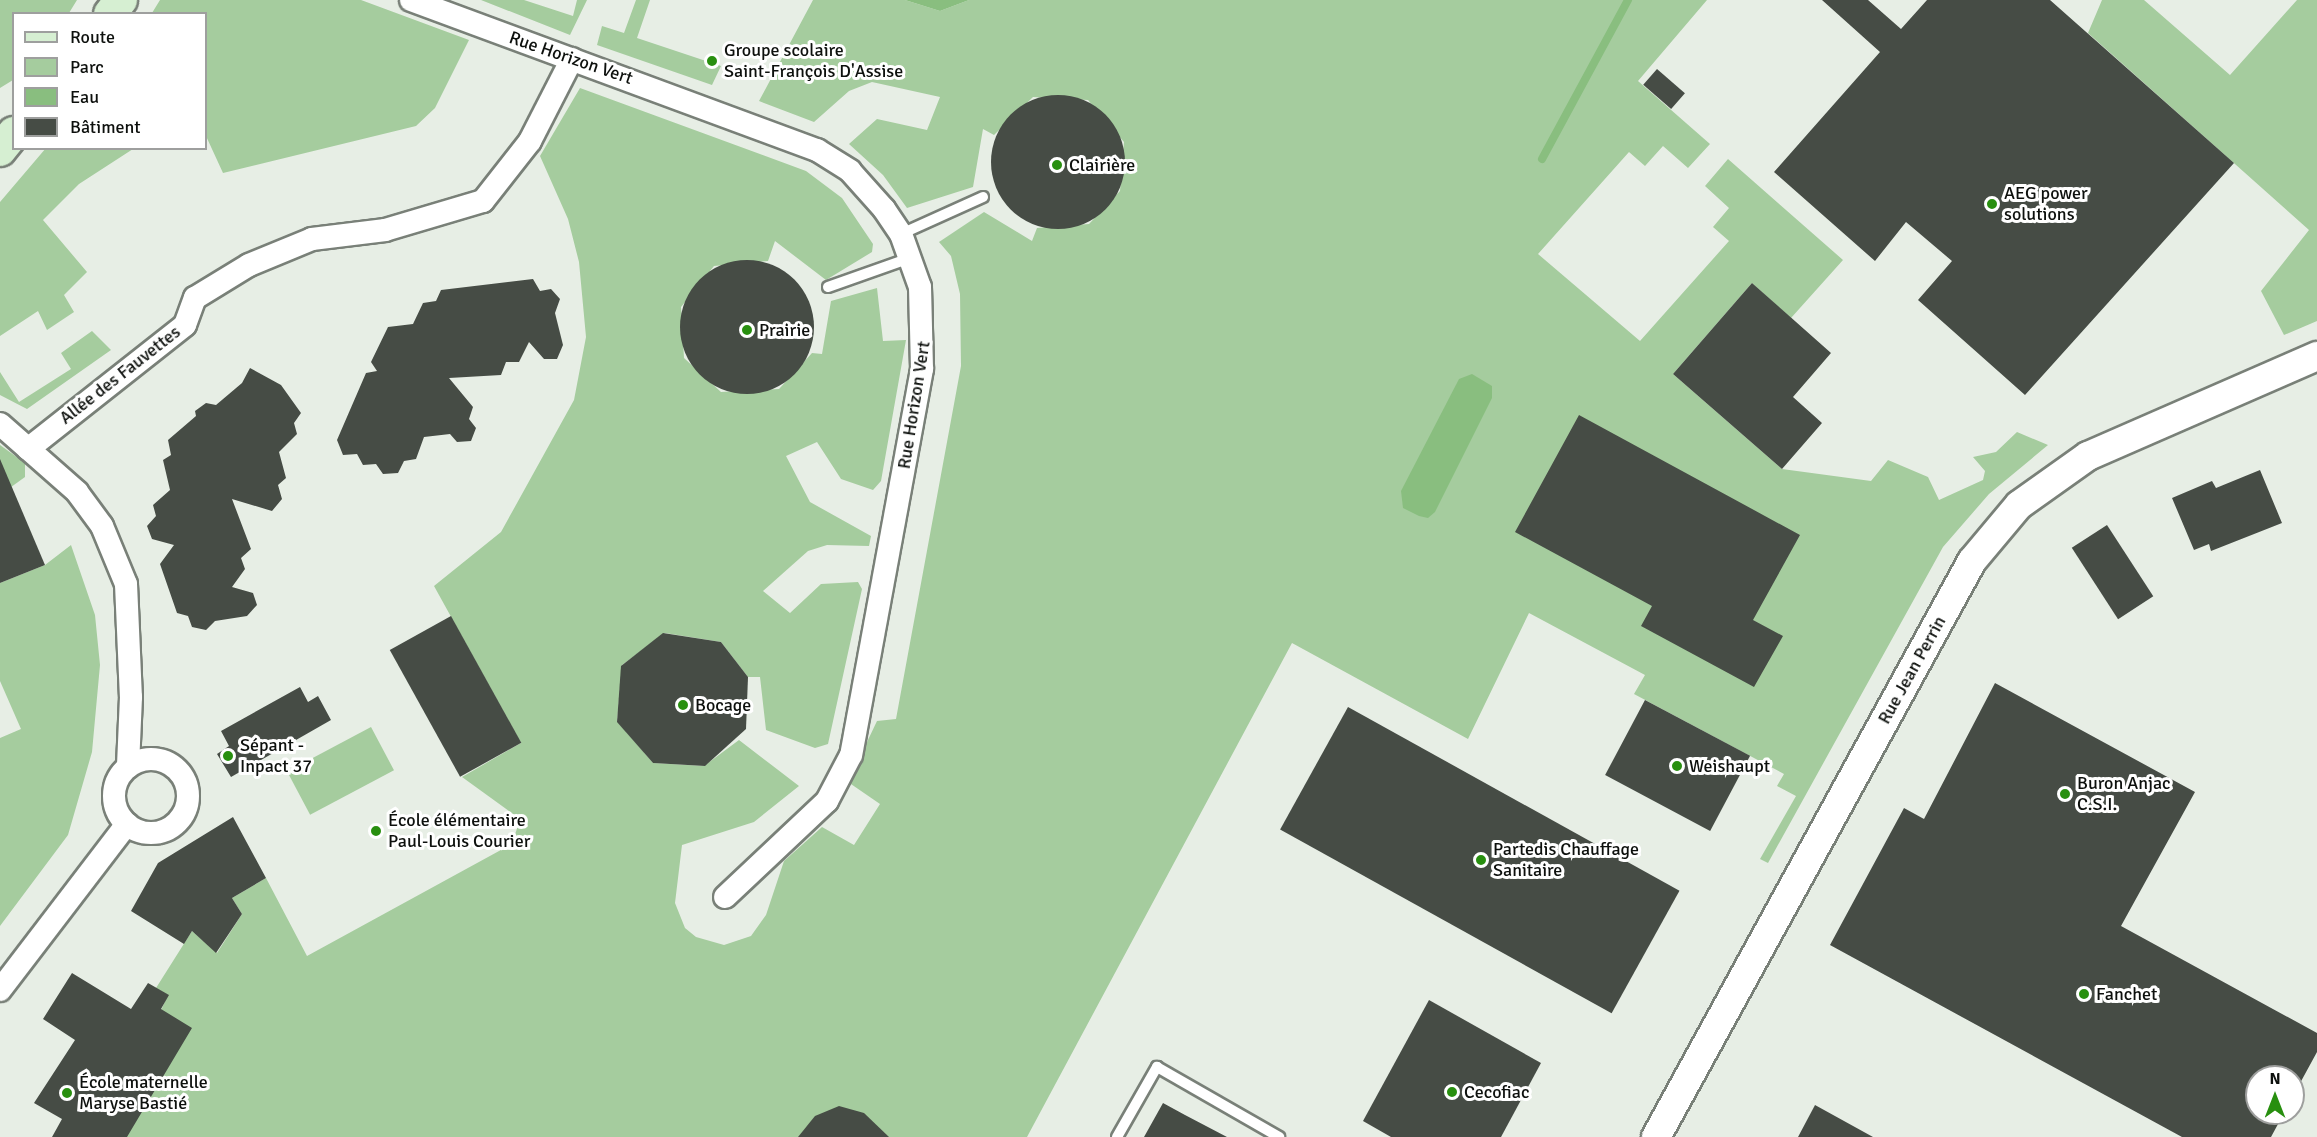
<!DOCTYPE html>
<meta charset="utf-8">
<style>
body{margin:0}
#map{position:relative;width:2317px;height:1137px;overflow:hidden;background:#e7eee5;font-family:Signika,sans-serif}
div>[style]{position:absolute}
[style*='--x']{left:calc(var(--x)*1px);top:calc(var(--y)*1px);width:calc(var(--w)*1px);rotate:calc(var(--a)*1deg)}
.green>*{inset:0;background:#a5cc9e;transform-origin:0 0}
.water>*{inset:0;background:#89be7f}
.stream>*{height:8px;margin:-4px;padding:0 4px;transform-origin:4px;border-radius:4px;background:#89be7f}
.building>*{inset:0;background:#464c45;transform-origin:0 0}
.round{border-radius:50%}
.roads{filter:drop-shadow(2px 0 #798078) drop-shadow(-2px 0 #798078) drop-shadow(0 2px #798078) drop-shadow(0 -2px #798078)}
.service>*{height:10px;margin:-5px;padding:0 5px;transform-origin:5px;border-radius:5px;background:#fff}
.minor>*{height:22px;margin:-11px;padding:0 11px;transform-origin:11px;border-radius:11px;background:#fff}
.minor>.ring{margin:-11px;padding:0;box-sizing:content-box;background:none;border:22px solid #fff;border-radius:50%}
.tertiary>*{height:28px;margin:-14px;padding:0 14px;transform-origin:14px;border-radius:14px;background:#fff}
.secondary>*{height:32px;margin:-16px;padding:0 16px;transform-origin:16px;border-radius:16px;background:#d6efd2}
.dots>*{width:16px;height:16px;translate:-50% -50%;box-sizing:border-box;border:3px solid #fff;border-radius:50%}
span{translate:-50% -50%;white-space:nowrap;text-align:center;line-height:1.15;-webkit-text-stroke:6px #fff;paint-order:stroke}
.poi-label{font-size:18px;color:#0d100d}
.left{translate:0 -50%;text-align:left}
.street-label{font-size:18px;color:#0d100d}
.legend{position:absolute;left:12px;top:12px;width:195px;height:138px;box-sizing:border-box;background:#fff;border:2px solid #9e9f9e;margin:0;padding:8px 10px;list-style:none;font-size:18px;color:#0d100d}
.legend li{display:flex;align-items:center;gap:12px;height:30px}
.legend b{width:30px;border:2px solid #9e9f9e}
.north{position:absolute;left:2245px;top:1065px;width:60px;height:60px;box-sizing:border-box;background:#fff;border:2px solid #9e9f9e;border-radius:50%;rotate:0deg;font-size:16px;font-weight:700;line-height:24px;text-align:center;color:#0d100d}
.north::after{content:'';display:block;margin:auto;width:21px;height:27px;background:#288f0f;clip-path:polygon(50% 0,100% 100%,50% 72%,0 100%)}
</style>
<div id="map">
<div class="green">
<i style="clip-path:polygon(0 0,77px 0,69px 13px,14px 14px,13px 80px,0 88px)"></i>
<i style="clip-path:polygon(160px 0,361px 0,469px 40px,435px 108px,416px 126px,223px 173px,206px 136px,206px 14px,152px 13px)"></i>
<i style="clip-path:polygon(481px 0,524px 0,573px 16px,577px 0,587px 0,570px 35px)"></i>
<i style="clip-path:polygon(636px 0,650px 0,637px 38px,721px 66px,712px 85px,597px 45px,602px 26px,624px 33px)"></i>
<i style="clip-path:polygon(813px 0,905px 0,940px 11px,969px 0,1707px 0,1638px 81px,1710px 144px,1688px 168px,1663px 146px,1645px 166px,1629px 152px,1538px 254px,1640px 341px,1729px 241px,1713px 227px,1729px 208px,1705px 186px,1728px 159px,1843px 260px,1791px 318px,1752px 283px,1673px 374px,1782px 469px,1871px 481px,1888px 460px,1928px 477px,1939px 500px,1983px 480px,1985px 471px,1973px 457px,1996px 452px,2017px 432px,2048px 445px,1989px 494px,1943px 547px,1768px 863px,1760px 859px,1796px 796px,1777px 786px,1784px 774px,1634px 694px,1645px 675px,1529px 613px,1468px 739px,1292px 643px,1027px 1137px,103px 1137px,168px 995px,156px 988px,192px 931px,217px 953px,242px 914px,232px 898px,266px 878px,307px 956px,512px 844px,520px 819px,462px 777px,521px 743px,434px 586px,501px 532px,574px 400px,586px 337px,579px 262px,568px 219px,540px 156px,580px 88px,806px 171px,842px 198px,873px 244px,872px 252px,826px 280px,775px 241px,768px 261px,714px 266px,681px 307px,684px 358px,721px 392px,779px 389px,812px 353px,822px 354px,831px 301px,877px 288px,883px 341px,906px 340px,881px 481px,873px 490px,841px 479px,817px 442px,786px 456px,810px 502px,871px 536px,869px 546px,827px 545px,808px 551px,763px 591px,790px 613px,821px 584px,858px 582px,862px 589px,828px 744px,815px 748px,766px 730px,760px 677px,748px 677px,721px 642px,665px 633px,622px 665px,617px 721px,653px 763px,704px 766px,739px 740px,799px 786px,754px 822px,682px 845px,675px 903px,685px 928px,696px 937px,724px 945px,751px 936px,766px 915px,784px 861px,822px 827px,854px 845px,880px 804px,848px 782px,877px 721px,896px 719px,961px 366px,960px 294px,951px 256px,939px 242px,984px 212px,1032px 241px,1037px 228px,1089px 224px,1120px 191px,1124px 142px,1088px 100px,1033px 97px,994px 135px,983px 129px,973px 187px,907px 208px,883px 175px,849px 144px,877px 119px,927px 130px,940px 97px,872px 82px,849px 91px,814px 122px,759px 101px)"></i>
<i style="clip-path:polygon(2102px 0,2144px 0,2230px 75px,2297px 0,2317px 0,2317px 321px,2284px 335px,2261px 291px,2309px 230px,2088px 33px)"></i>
<i style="clip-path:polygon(46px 148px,133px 149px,79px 184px,43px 220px,87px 272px,64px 295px,74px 312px,47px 330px,38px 311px,0 336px,0 202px)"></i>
<i style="clip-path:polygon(92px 331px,111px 350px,27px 409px,0 395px,0 372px,19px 402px,71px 369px,61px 353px)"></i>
<i style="clip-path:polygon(0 445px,25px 463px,25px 477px,0 495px)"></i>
<i style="clip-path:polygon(71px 545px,95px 615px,100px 665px,92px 752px,68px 835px,0 926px,0 738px,21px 729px,0 681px,0 583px,45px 565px)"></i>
<i style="left:371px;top:727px;width:49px;height:95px;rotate:62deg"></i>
</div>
<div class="water">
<i style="clip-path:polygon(905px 0,969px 0,940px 11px)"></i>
<i style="clip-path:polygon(1472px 374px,1492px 386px,1492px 398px,1435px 512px,1428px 518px,1419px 516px,1403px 508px,1401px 491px,1459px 379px)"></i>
</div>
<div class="stream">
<i style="--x:1542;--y:159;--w:181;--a:-61.6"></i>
</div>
<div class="building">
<i style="clip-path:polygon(1822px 0,1868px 0,1901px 29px,1927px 0,2050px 0,2234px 163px,2025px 395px,1918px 300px,1952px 261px,1906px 222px,1875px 261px,1774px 172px,1880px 52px)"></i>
<i style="left:1657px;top:69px;width:37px;height:21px;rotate:41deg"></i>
<i class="round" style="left:991px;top:95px;width:134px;height:134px"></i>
<i class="round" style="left:680px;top:260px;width:134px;height:134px"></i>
<i style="clip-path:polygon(533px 279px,540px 291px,551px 289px,560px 299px,555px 313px,563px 345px,557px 359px,544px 359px,529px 342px,519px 362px,506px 362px,501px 375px,449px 378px,473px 407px,469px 419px,476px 428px,471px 441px,457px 442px,450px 434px,424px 437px,416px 459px,404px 461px,398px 473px,383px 474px,376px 464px,363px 465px,357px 454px,343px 455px,337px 440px,366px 373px,377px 371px,371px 362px,388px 327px,413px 324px,423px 303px,436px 301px,441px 290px)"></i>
<i style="clip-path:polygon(1752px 283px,1831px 353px,1793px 397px,1822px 423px,1782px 469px,1673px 374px)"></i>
<i style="clip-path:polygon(250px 368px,281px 385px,301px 413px,294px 423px,297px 434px,279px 452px,286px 478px,278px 485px,282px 499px,272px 511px,232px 499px,251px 549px,241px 558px,245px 569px,232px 587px,253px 593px,257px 605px,247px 616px,215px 621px,206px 630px,192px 627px,188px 616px,177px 613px,160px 564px,174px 545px,152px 539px,147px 526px,156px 516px,153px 505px,170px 490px,163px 460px,171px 455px,168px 440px,196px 416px,195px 411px,206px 403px,216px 405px,242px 383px)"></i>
<i style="clip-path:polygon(1579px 415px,1800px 535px,1753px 620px,1783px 636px,1754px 687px,1641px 626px,1652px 606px,1515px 532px)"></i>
<i style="clip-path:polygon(0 459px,45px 565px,0 583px)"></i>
<i style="clip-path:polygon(2260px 470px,2282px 523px,2211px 551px,2209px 544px,2194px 550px,2172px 498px,2212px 481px,2216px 488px)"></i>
<i style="left:2107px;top:525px;width:85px;height:42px;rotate:57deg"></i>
<i style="left:451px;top:616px;width:145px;height:70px;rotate:61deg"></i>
<i style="clip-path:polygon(663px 633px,721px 642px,748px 677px,746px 729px,705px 766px,653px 763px,617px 722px,621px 666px)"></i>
<i style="clip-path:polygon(1995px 683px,2195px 792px,2121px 926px,2317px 1033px,2317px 1052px,2293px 1096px,2293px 1077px,2257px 1077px,2257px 1113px,2284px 1113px,2271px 1137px,2182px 1137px,1830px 945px,1904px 808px,1924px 819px)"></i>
<i style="clip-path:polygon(300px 687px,308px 702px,318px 696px,331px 720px,231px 777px,217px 754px,229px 746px,221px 731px)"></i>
<i style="left:1645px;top:700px;width:119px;height:85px;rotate:28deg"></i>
<i style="left:1348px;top:707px;width:379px;height:140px;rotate:29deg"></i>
<i style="clip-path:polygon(233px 817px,266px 878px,232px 898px,242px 914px,216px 953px,192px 931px,184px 944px,131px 911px,158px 863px)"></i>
<i style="clip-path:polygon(72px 973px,131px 1009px,148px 983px,169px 995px,161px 1009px,192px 1028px,127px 1137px,52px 1137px,62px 1119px,34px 1103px,75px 1040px,43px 1019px)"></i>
<i style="clip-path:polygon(1429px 1000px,1541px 1063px,1501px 1137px,1391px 1137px,1363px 1121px)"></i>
<i style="clip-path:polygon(1163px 1103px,1185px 1115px,1227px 1137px,1144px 1137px)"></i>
<i style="clip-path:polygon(1815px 1105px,1873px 1137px,1798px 1137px)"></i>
<i style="clip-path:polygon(839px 1106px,864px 1113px,889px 1137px,798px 1137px,815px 1116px)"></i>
</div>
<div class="roads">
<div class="service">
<i style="--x:901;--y:234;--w:90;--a:-24.3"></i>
<i style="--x:828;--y:287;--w:87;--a:-19.5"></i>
<i style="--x:1117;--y:1137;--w:81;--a:-60.3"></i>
<i style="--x:1157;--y:1067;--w:141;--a:29.8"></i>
</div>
<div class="minor">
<i style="--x:411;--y:0;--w:433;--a:20.3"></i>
<i style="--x:817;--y:150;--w:39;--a:32"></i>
<i style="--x:850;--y:171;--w:51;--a:48.2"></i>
<i style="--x:884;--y:209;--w:30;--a:56"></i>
<i style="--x:901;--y:234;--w:56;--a:70.3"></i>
<i style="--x:920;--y:287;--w:82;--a:88.6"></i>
<i style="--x:922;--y:369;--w:392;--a:100.4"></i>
<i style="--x:851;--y:755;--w:52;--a:117.6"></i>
<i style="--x:827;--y:801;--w:140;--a:136.7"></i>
<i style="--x:0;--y:424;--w:103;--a:41.4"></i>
<i style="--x:77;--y:492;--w:42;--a:53.7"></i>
<i style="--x:102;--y:526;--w:63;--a:67.5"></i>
<i style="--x:126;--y:584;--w:113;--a:87.5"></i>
<i style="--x:131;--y:697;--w:70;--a:92.5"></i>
<i style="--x:28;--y:449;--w:200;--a:-38.3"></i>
<i style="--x:185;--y:325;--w:29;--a:-70"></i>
<i style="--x:195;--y:298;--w:63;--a:-31.4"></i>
<i style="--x:249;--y:265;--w:68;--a:-22.4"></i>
<i style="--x:312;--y:239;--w:74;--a:-7"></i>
<i style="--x:385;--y:230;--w:102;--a:-16.5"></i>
<i style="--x:483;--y:201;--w:76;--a:-51.9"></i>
<i style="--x:530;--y:141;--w:92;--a:-62.9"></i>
<i class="ring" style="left:114px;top:759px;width:52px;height:52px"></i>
<i style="--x:0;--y:990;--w:209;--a:-52.6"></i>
</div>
<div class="tertiary">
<i style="--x:1656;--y:1137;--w:657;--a:-61.25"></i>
<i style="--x:1972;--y:561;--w:73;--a:-50"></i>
<i style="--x:2019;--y:505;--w:85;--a:-35.4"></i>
<i style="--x:2088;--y:456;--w:250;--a:-23.6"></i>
</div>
<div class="secondary">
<i style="--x:110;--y:14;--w:18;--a:-52"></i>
<i style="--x:0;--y:150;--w:22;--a:-51"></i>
</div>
</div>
<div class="dots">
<i style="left:712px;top:61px;background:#288f0f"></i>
<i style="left:1057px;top:165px;background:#288f0f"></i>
<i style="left:1992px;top:204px;background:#288f0f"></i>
<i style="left:747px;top:330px;background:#288f0f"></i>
<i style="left:683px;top:705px;background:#288f0f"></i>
<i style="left:228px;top:756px;background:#288f0f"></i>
<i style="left:1677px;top:766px;background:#288f0f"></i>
<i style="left:2065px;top:794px;background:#288f0f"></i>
<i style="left:376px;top:831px;background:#288f0f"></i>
<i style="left:1481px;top:860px;background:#288f0f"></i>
<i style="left:2084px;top:994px;background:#288f0f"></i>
<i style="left:1452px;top:1092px;background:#288f0f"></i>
<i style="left:67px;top:1093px;background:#288f0f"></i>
</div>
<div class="poi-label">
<span class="left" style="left:724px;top:61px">Groupe scolaire<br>Saint-François D'Assise</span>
<span class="left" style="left:1069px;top:165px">Clairière</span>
<span class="left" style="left:2004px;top:204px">AEG power<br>solutions</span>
<span class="left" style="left:759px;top:330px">Prairie</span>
<span class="left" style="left:695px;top:705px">Bocage</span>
<span class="left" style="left:240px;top:756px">Sépant -<br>Inpact 37</span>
<span class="left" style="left:1689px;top:766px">Weishaupt</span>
<span class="left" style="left:2077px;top:794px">Buron Anjac<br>C.S.I.</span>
<span class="left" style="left:388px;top:831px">École élémentaire<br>Paul-Louis Courier</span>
<span class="left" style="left:1493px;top:860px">Partedis Chauffage<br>Sanitaire</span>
<span class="left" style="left:2096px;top:994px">Fanchet</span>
<span class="left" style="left:79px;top:1093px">École maternelle<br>Maryse Bastié</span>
<span class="left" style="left:1464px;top:1092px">Cecofiac</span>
</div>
<div class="street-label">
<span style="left:571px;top:58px;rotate:19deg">Rue Horizon Vert</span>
<span style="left:120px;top:375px;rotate:-38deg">Allée des Fauvettes</span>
<span style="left:914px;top:405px;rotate:-81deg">Rue Horizon Vert</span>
<span style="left:1912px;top:670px;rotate:-61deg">Rue Jean Perrin</span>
</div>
<ul class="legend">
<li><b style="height:8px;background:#d6efd2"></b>Route</li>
<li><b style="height:16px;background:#a5cc9e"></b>Parc</li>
<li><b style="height:16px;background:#89be7f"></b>Eau</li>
<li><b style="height:16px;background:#464c45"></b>Bâtiment</li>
</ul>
<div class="north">N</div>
</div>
